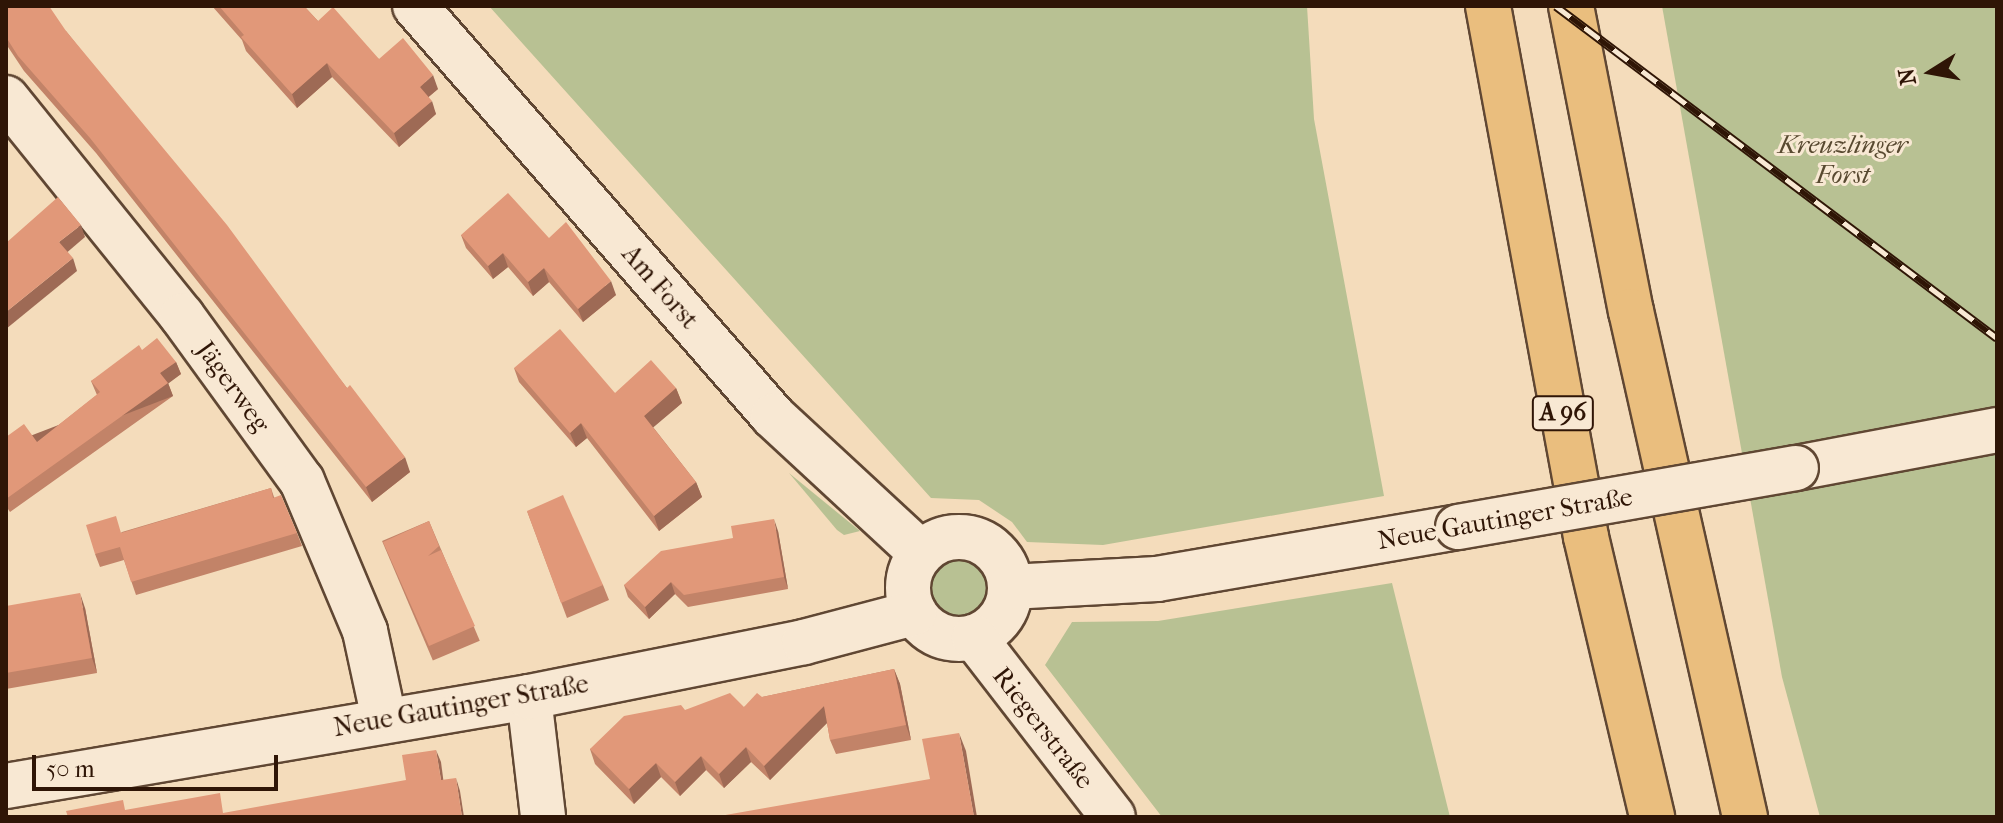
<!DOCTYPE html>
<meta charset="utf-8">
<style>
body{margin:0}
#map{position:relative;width:2003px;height:823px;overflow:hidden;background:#f4dcbb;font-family:"IM FELL French Canon",serif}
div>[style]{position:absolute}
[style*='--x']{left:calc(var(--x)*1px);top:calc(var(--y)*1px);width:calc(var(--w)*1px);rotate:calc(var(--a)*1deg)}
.green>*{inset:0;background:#b8c193}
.round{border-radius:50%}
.roads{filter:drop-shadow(2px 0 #604733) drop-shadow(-2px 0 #604733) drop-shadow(0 2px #604733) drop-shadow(0 -2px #604733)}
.minor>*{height:44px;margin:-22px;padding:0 22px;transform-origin:22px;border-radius:22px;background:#f8e8d3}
.minor>.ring{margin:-22px;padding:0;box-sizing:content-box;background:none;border:44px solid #f8e8d3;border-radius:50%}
.highway>*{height:44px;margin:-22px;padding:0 22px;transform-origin:22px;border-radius:22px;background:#eabe7e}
.rail>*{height:9px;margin-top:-4.5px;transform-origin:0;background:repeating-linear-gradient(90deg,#f8e8d3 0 18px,#2f1506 0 36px);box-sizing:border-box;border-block:2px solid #2f1506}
.bridges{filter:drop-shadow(2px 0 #604733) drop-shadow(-2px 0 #604733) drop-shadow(0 2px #604733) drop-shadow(0 -2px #604733)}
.minor-bridge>*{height:44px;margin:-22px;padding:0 22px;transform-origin:22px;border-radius:22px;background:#f8e8d3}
.wall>*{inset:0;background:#c28368;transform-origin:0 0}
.shaded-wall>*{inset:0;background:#9e6a55;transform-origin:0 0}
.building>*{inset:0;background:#e19879}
span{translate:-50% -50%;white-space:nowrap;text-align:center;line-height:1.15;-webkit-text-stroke:6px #f8e8d3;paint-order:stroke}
.shield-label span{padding:2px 6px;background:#f8e8d3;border:2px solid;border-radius:6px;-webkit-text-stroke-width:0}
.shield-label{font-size:24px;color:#2f1506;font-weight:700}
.park-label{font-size:26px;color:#584930;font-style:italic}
.street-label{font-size:26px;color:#2f1506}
.frame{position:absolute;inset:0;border:8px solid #2f1506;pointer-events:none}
.north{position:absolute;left:1891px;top:32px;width:80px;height:80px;-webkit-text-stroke:6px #f8e8d3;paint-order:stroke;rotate:259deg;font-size:22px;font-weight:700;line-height:32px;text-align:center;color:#2f1506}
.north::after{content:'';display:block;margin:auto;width:28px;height:36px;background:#2f1506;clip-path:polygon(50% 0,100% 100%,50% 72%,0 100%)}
.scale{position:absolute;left:32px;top:755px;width:246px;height:36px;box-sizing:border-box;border:4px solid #2f1506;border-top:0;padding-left:10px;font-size:24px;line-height:28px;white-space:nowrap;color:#2f1506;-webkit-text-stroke:6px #f8e8d3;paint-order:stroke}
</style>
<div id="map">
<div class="green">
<i style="clip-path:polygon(489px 6px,1307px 6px,1314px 119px,1384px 496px,1103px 545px,1027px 542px,1012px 522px,979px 500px,931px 498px)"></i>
<i style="clip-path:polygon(1662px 6px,1997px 6px,1997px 817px,1820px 817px,1782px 677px)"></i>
<i style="clip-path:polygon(789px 473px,860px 531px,844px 535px,837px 530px)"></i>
<i class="round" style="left:926px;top:555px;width:66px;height:66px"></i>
<i style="clip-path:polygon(1392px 583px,1450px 817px,1162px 817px,1045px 665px,1072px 622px,1158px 621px)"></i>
</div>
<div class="roads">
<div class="minor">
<i style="--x:415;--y:6;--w:544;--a:48.87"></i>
<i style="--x:773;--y:416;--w:202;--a:42.8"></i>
<i style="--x:6;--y:98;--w:280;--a:51.1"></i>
<i style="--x:182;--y:316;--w:204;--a:54"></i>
<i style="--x:302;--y:481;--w:163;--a:67.2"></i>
<i style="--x:365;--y:631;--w:90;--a:77.8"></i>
<i style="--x:1796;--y:468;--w:205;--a:-10.7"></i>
<i class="ring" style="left:908px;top:537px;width:58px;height:58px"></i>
<i style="--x:1010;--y:587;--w:147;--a:-3.1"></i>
<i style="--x:1157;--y:579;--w:305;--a:-9.8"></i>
<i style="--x:974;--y:637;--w:227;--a:52.3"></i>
<i style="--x:529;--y:697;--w:121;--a:83.3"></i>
<i style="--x:6;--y:786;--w:531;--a:-9.66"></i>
<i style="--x:529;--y:697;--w:280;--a:-11.3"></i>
<i style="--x:804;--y:642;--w:114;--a:-14.8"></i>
</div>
<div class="highway">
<i style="--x:1488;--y:6;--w:540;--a:79.54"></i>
<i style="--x:1586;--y:537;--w:288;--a:76.7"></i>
<i style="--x:1571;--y:6;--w:311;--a:78.9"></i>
<i style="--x:1631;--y:311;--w:519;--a:77.3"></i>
</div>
</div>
<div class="rail">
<i style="--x:1556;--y:6;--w:552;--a:36.97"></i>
</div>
<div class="bridges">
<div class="minor-bridge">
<i style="--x:1458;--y:527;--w:343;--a:-9.9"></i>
</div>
</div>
<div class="wall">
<i style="clip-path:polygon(6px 6px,66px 31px,347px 388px,410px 472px,372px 502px,96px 153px,24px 71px,6px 44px)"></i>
<i style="clip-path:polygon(212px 6px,304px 6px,318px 21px,379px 59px,438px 89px,428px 97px,436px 114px,399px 147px,332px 77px,297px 108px,246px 51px,242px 40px)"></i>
<i style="clip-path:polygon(461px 235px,549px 238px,616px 295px,583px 322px,549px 282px,533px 296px,508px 267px,493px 279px,466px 248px)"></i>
<i style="clip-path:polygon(142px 350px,176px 362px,181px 374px,168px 383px,173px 396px,10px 512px,6px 506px,6px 437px,37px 442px,97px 395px,91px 381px)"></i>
<i style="clip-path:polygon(514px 368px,615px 393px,676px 388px,682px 403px,653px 427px,696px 482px,702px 497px,659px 531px,587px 438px,576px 447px,519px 382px)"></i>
<i style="clip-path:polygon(271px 488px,274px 497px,297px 533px,302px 546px,136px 595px,124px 560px,100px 567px,95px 554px,122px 532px)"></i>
<i style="clip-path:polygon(527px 511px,603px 585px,609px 600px,567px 618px)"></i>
<i style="left:429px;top:521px;width:130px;height:51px;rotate:67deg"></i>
<i style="clip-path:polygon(778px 531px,788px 589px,688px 607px,675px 594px,649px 619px,628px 597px,624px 585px)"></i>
<i style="clip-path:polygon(6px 606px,85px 608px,97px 673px,6px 689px)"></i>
<i style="clip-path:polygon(894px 669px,900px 684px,911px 740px,836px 754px,830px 740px,827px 723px,770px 780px,751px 762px,724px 788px,706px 770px,680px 796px,661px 777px,634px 804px,595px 764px,590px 749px,685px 710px,744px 707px,762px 697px)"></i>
</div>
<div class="shaded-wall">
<i style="clip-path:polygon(327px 63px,332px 77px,297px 108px,292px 94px)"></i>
<i style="clip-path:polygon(433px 75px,438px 89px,424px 101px,420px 87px)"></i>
<i style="clip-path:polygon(432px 101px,436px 114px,399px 147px,394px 133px)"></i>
<i style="clip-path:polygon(81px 225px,85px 237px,64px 255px,59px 242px)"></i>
<i style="clip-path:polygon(503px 253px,508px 267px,493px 279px,488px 266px)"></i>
<i style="clip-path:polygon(73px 258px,77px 271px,6px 329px,6px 312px)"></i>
<i style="clip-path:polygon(544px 268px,549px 282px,533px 296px,528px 282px)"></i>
<i style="clip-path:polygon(611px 281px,616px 295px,583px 322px,578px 309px)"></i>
<i style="clip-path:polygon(176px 362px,181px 374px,165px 386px,160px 373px)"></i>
<i style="left:168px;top:383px;width:14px;height:199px;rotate:69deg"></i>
<i style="clip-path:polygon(676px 388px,682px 403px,649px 431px,644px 416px)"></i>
<i style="clip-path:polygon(581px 423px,587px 438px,576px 447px,570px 433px)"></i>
<i style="clip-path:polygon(405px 457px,410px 472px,372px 502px,366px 487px)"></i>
<i style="clip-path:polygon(696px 482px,702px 497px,659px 531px,654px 516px)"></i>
<i style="clip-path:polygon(774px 519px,778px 531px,788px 589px,784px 577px)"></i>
<i style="clip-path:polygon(671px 582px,675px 594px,649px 619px,645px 607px)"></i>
<i style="clip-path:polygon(80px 593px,85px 608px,97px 673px,92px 658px)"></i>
<i style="clip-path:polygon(894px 669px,900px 684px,911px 740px,906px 725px)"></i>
<i style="clip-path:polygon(824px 706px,829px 721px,770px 780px,764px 766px)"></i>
<i style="clip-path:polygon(959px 733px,966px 751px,977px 817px,974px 817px)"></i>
<i style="clip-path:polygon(746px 747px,751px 762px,724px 788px,719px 774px)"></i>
<i style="clip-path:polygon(436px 750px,441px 762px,445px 793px,441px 780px)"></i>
<i style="clip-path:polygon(701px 756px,706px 770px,680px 796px,675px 782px)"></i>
<i style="clip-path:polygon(656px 763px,661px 777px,634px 804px,629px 789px)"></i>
<i style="clip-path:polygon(456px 778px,460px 791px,464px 817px,462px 817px)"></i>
</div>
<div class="building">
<i style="clip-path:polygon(6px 6px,49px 6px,66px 31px,227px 225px,347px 388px,350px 385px,405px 457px,366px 487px,90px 138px,18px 56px,6px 37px)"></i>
<i style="clip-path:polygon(219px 6px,304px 6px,318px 21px,333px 7px,379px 59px,403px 38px,433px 75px,420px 87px,432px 101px,394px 133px,327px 63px,292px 94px,241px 37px,244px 35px)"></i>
<i style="clip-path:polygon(508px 193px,549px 238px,566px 222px,611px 281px,578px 309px,544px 268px,528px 282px,503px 253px,488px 266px,461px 235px)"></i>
<i style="clip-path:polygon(58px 197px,81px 225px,59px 242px,73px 258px,6px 312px,6px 243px)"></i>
<i style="clip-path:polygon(560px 329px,615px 393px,651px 360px,676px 388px,644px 416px,696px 482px,654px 516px,581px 423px,570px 433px,514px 368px)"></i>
<i style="clip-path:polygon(157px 338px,176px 362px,160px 373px,168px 383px,6px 499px,6px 437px,24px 424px,37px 442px,100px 392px,91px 381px,139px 345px,142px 350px)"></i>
<i style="clip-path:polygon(271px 488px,273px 498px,281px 495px,297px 533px,131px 582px,120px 547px,95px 554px,86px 525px,116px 516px,121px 533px)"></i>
<i style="clip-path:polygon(563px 495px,603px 585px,561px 603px,527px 511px)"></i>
<i style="clip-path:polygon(774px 519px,784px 577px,684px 595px,671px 582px,645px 607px,624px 585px,661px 551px,733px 538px,731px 526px)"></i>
<i style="clip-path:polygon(429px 521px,439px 546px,428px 556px,441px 550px,475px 626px,429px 646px,383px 542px)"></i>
<i style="clip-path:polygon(80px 593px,92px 658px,6px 673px,6px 606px)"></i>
<i style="clip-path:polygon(894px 669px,906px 725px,830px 740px,824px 706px,764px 766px,746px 747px,719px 774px,701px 756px,675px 782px,656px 763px,629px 789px,590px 749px,624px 716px,681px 705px,685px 710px,730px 693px,744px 707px,757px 693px,762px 697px)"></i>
<i style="clip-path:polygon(959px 733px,974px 817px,714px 817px,930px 779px,922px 739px)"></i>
<i style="clip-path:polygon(436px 750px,441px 780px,456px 778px,462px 817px,68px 817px,66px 811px,123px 800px,125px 810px,220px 793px,223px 813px,406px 780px,402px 755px)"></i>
</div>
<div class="shield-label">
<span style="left:1563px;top:413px">A 96</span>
</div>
<div class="park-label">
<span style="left:1843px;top:160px">Kreuzlinger<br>Forst</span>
</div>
<div class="street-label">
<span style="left:660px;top:287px;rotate:49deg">Am Forst</span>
<span style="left:233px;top:387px;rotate:54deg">Jägerweg</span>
<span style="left:1505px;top:519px;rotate:-10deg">Neue Gautinger Straße</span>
<span style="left:461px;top:706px;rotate:-10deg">Neue Gautinger Straße</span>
<span style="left:1043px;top:728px;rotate:52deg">Riegerstraße</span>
</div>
<div class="frame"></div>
<div class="north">N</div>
<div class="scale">50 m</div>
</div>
